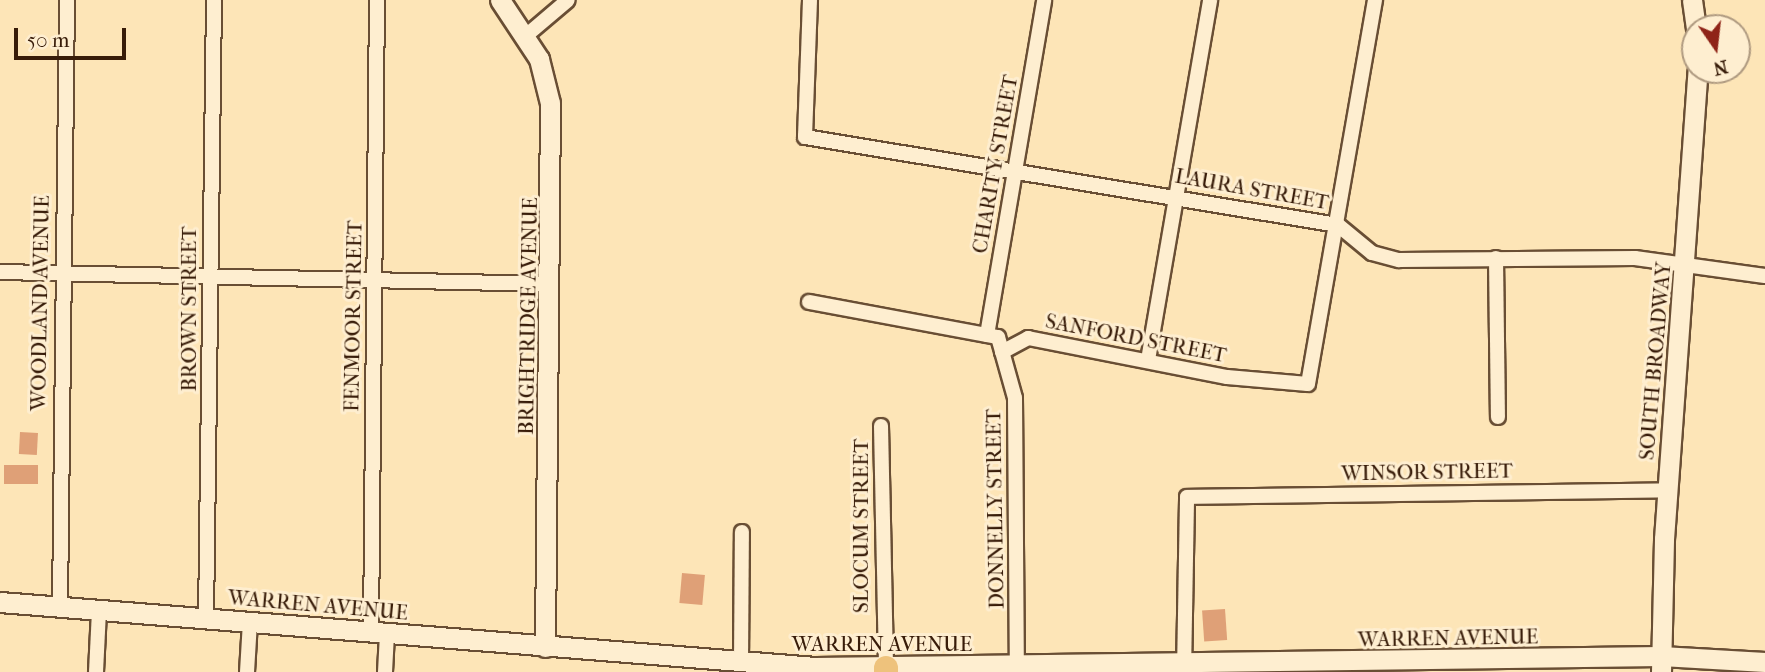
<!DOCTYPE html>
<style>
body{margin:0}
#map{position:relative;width:1765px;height:672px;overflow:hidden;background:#fde5b7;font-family:"IM FELL French Canon",serif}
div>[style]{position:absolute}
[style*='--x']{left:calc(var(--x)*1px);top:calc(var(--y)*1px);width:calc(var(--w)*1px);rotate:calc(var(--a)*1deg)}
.building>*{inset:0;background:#dfa077;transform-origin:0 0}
.roads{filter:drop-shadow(2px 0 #694e34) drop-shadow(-2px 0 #694e34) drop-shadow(0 2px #694e34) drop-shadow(0 -2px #694e34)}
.street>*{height:14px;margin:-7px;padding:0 7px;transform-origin:7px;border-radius:7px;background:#feeed0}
.secondary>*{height:19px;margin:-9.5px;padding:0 9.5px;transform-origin:9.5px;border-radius:9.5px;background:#feeed0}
.highway>*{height:24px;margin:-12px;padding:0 12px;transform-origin:12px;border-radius:12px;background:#eec27c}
span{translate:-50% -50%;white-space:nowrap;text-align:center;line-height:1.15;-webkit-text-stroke:6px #feeed0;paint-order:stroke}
.street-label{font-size:21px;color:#381c09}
.north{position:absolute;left:1681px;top:14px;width:70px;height:70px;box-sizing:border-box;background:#feeed0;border:2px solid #af9a80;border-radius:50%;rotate:166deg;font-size:19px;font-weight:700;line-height:28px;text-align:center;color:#381c09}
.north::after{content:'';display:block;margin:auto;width:24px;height:32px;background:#8f2418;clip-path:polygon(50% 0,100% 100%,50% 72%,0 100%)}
.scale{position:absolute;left:14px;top:28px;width:112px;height:32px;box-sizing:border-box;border:4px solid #381c09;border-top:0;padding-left:9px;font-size:21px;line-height:24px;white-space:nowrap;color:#381c09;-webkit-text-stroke:5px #feeed0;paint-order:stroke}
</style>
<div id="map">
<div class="building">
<i style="left:20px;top:432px;width:18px;height:22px;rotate:3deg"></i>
<i style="left:4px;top:465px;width:34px;height:19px"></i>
<i style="left:682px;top:573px;width:23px;height:30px;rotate:5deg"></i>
<i style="left:1225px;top:609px;width:31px;height:23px;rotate:86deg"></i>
</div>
<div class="roads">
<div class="street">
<i style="--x:810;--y:0;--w:137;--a:92.1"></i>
<i style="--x:805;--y:137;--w:540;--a:9.38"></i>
<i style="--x:1338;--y:225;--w:44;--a:39.5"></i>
<i style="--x:1372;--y:253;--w:28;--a:15"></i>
<i style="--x:1399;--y:260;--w:236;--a:-0.5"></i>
<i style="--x:1635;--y:258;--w:131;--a:7.9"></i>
<i style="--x:528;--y:34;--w:52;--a:-40.4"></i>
<i style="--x:1496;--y:258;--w:159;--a:89.3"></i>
<i style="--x:0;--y:272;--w:550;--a:1.25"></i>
<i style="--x:809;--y:302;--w:192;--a:10.5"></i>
<i style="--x:998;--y:337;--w:63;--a:74.4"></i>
<i style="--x:1015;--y:398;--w:268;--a:89.6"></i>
<i style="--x:987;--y:335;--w:340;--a:-80.3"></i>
<i style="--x:1002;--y:352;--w:30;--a:-28"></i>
<i style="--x:1028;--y:338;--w:203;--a:11.1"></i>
<i style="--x:1227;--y:377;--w:81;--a:4.9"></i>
<i style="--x:1308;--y:384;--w:390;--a:-80.1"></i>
<i style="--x:1148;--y:360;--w:365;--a:-80.2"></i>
<i style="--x:881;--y:426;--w:242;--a:88.8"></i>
<i style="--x:60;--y:606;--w:606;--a:-89.34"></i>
<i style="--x:206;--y:619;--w:619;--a:-89.26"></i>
<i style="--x:371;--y:632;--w:632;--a:-89.46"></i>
<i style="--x:741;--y:663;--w:131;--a:-89.6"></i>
<i style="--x:96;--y:672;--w:62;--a:-87.2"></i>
<i style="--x:247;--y:672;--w:50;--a:-86.6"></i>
<i style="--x:385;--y:672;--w:39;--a:-87"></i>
<i style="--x:1184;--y:672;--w:175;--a:-89"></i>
<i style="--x:1187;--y:497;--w:481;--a:-0.8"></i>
</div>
<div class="secondary">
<i style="--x:500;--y:0;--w:71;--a:56.5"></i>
<i style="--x:539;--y:59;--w:45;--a:76"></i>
<i style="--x:550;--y:103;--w:544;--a:90.53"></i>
<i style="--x:1692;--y:0;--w:28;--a:82"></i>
<i style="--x:0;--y:602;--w:818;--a:4.56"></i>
<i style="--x:815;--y:667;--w:846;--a:-0.74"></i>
<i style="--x:1661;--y:656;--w:104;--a:3.3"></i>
<i style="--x:1661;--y:672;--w:133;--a:-88.7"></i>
<i style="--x:1664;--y:539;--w:470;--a:-85.9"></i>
</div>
<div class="highway">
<i style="--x:886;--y:668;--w:4;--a:90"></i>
</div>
</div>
<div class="street-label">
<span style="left:995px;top:164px;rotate:-80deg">CHARITY STREET</span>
<span style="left:1252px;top:189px;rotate:10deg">LAURA STREET</span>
<span style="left:40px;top:303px;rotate:-89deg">WOODLAND AVENUE</span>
<span style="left:189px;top:309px;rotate:-90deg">BROWN STREET</span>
<span style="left:353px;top:316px;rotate:-89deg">FENMOOR STREET</span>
<span style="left:528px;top:316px;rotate:-89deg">BRIGHTRIDGE AVENUE</span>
<span style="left:1136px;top:338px;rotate:11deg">SANFORD STREET</span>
<span style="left:1655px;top:361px;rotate:-85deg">SOUTH BROADWAY</span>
<span style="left:1427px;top:472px;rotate:-1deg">WINSOR STREET</span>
<span style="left:995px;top:509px;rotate:-91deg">DONNELLY STREET</span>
<span style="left:861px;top:526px;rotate:-90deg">SLOCUM STREET</span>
<span style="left:318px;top:605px;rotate:5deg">WARREN AVENUE</span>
<span style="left:1448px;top:638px;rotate:-1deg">WARREN AVENUE</span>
<span style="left:882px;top:644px">WARREN AVENUE</span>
</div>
<div class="north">N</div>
<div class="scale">50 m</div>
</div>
